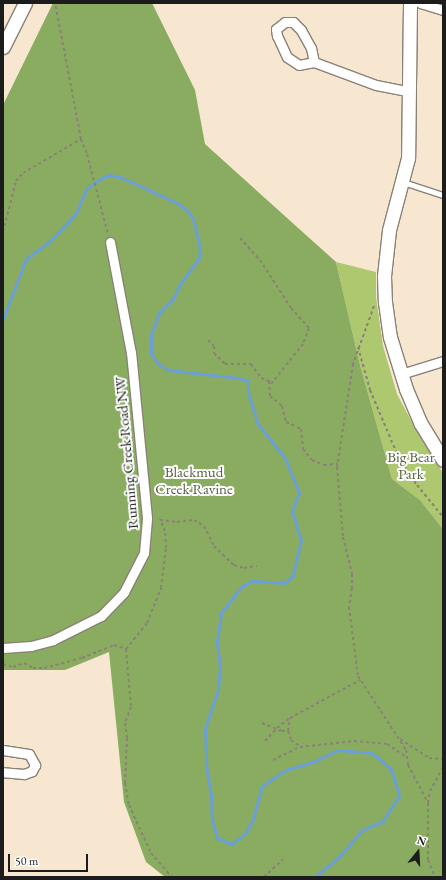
<!DOCTYPE html>
<style>
body{margin:0}
#map{position:relative;width:446px;height:880px;overflow:hidden;background:#f7e6d0;font-family:"EB Garamond",serif}
div>[style]{position:absolute}
[style*='--x']{left:calc(var(--x)*1px);top:calc(var(--y)*1px);width:calc(var(--w)*1px);rotate:calc(var(--a)*1deg)}
.green>*{inset:0;background:#adc86e}
.forest>*{inset:0;background:#8aac61}
.stream>*{height:3px;margin:-1.5px;padding:0 1.5px;transform-origin:1.5px;border-radius:1.5px;background:#6b9fd7}
.path>*{height:2px;margin-top:-1px;transform-origin:0;background:repeating-linear-gradient(90deg,#8a8176 0 3px,transparent 0 6px)}
.roads{filter:drop-shadow(1px 0 #8a8176) drop-shadow(-1px 0 #8a8176) drop-shadow(0 1px #8a8176) drop-shadow(0 -1px #8a8176)}
.lane>*{height:4.5px;margin:-2.25px;padding:0 2.25px;transform-origin:2.25px;border-radius:2.25px;background:#fff}
.street>*{height:9px;margin:-4.5px;padding:0 4.5px;transform-origin:4.5px;border-radius:4.5px;background:#fff}
.secondary>*{height:13px;margin:-6.5px;padding:0 6.5px;transform-origin:6.5px;border-radius:6.5px;background:#fff}
span{translate:-50% -50%;white-space:nowrap;text-align:center;line-height:1.15;-webkit-text-stroke:4px #fff;paint-order:stroke}
.street-label{font-size:15px;color:#1c1c1c}
.park-label{font-size:15px;color:#56613d}
.frame{position:absolute;inset:0;border:4px solid #1c1c1c;pointer-events:none}
.north{position:absolute;left:398px;top:832px;width:40px;height:40px;-webkit-text-stroke:3px #fff;paint-order:stroke;rotate:18deg;font-size:11px;font-weight:700;line-height:16px;text-align:center;color:#1c1c1c}
.north::after{content:'';display:block;margin:auto;width:14px;height:18px;background:#1c1c1c;clip-path:polygon(50% 0,100% 100%,50% 72%,0 100%)}
.scale{position:absolute;left:8px;top:854px;width:80px;height:18px;box-sizing:border-box;border:2px solid #1c1c1c;border-top:0;padding-left:5px;font-size:12px;line-height:14px;white-space:nowrap;color:#1c1c1c;-webkit-text-stroke:3px #fff;paint-order:stroke}
</style>
<div id="map">
<div class="green">
<i style="clip-path:polygon(336px 262px,376px 272px,376px 297px,383px 346px,397px 394px,415px 428px,443px 473px,443px 529px,420px 500px,392px 479px,360px 365px)"></i>
</div>
<div class="forest">
<i style="clip-path:polygon(53px 3px,152px 3px,195px 90px,205px 144px,336px 262px,360px 365px,392px 479px,420px 500px,443px 529px,443px 877px,165px 877px,146px 862px,124px 802px,109px 652px,65px 670px,3px 670px,3px 105px)"></i>
</div>
<div class="stream">
<i style="--x:3;--y:319;--w:64;--a:-69"></i>
<i style="--x:26;--y:259;--w:30;--a:-37"></i>
<i style="--x:50;--y:241;--w:29;--a:-46"></i>
<i style="--x:70;--y:220;--w:11;--a:-52"></i>
<i style="--x:77;--y:211;--w:25;--a:-67"></i>
<i style="--x:87;--y:188;--w:18;--a:-34"></i>
<i style="--x:102;--y:178;--w:9;--a:-21"></i>
<i style="--x:110;--y:175;--w:13;--a:13"></i>
<i style="--x:123;--y:178;--w:62;--a:24.9"></i>
<i style="--x:179;--y:204;--w:13;--a:39"></i>
<i style="--x:189;--y:212;--w:11;--a:63"></i>
<i style="--x:194;--y:222;--w:26;--a:77"></i>
<i style="--x:200;--y:247;--w:11;--a:95"></i>
<i style="--x:199;--y:258;--w:32;--a:126"></i>
<i style="--x:180;--y:284;--w:17;--a:115"></i>
<i style="--x:173;--y:299;--w:20;--a:135"></i>
<i style="--x:159;--y:313;--w:23;--a:110"></i>
<i style="--x:151;--y:335;--w:18;--a:90"></i>
<i style="--x:151;--y:353;--w:13;--a:58"></i>
<i style="--x:158;--y:364;--w:13;--a:29"></i>
<i style="--x:169;--y:370;--w:70;--a:6.5"></i>
<i style="--x:239;--y:378;--w:9;--a:18"></i>
<i style="--x:248;--y:381;--w:11;--a:90"></i>
<i style="--x:248;--y:392;--w:34;--a:73"></i>
<i style="--x:258;--y:424;--w:43;--a:51.5"></i>
<i style="--x:285;--y:458;--w:38;--a:68"></i>
<i style="--x:299;--y:493;--w:19;--a:111"></i>
<i style="--x:292;--y:511;--w:30;--a:73"></i>
<i style="--x:301;--y:540;--w:37;--a:103"></i>
<i style="--x:293;--y:576;--w:11;--a:142"></i>
<i style="--x:284;--y:583;--w:32;--a:-176"></i>
<i style="--x:252;--y:581;--w:11;--a:153"></i>
<i style="--x:242;--y:586;--w:34;--a:128"></i>
<i style="--x:221;--y:613;--w:30;--a:98"></i>
<i style="--x:217;--y:643;--w:23;--a:83"></i>
<i style="--x:220;--y:666;--w:24;--a:95"></i>
<i style="--x:218;--y:690;--w:40;--a:108.9"></i>
<i style="--x:205;--y:728;--w:38;--a:88"></i>
<i style="--x:206;--y:766;--w:29;--a:80"></i>
<i style="--x:211;--y:795;--w:24;--a:88"></i>
<i style="--x:212;--y:819;--w:20;--a:75"></i>
<i style="--x:217;--y:838;--w:16;--a:22"></i>
<i style="--x:232;--y:844;--w:16;--a:-38"></i>
<i style="--x:245;--y:834;--w:17;--a:-62"></i>
<i style="--x:253;--y:819;--w:34;--a:-75"></i>
<i style="--x:262;--y:786;--w:29;--a:-34"></i>
<i style="--x:286;--y:770;--w:30;--a:-17"></i>
<i style="--x:315;--y:761;--w:25;--a:-26"></i>
<i style="--x:338;--y:750;--w:34;--a:5"></i>
<i style="--x:372;--y:753;--w:25;--a:40"></i>
<i style="--x:391;--y:769;--w:28;--a:73"></i>
<i style="--x:399;--y:796;--w:30;--a:123"></i>
<i style="--x:383;--y:821;--w:23;--a:157"></i>
<i style="--x:362;--y:830;--w:35;--a:130"></i>
<i style="--x:339;--y:857;--w:32;--a:141"></i>
</div>
<div class="path">
<i style="--x:81;--y:139;--w:16;--a:68"></i>
<i style="--x:87;--y:154;--w:83;--a:75.3"></i>
<i style="--x:3;--y:232;--w:53;--a:-75.7"></i>
<i style="--x:16;--y:181;--w:11;--a:-49"></i>
<i style="--x:23;--y:173;--w:67;--a:-30.4"></i>
<i style="--x:81;--y:139;--w:138;--a:-100.8"></i>
<i style="--x:240;--y:238;--w:30;--a:48"></i>
<i style="--x:260;--y:260;--w:57;--a:57.1"></i>
<i style="--x:291;--y:308;--w:27;--a:48"></i>
<i style="--x:309;--y:328;--w:17;--a:111"></i>
<i style="--x:303;--y:344;--w:51;--a:128.7"></i>
<i style="--x:374;--y:306;--w:62;--a:109.9"></i>
<i style="--x:353;--y:364;--w:104;--a:98.8"></i>
<i style="--x:337;--y:467;--w:70;--a:85.1"></i>
<i style="--x:343;--y:537;--w:38;--a:76"></i>
<i style="--x:352;--y:574;--w:14;--a:90"></i>
<i style="--x:352;--y:588;--w:19;--a:99"></i>
<i style="--x:349;--y:607;--w:70;--a:82.6"></i>
<i style="--x:358;--y:676;--w:88;--a:57"></i>
<i style="--x:406;--y:750;--w:15;--a:82"></i>
<i style="--x:408;--y:765;--w:43;--a:62.2"></i>
<i style="--x:428;--y:803;--w:57;--a:90"></i>
<i style="--x:428;--y:860;--w:18;--a:68"></i>
<i style="--x:208;--y:340;--w:8;--a:45"></i>
<i style="--x:214;--y:346;--w:7;--a:90"></i>
<i style="--x:214;--y:353;--w:16;--a:45"></i>
<i style="--x:225;--y:364;--w:26;--a:0"></i>
<i style="--x:251;--y:364;--w:17;--a:54"></i>
<i style="--x:261;--y:378;--w:9;--a:21"></i>
<i style="--x:269;--y:381;--w:15;--a:86"></i>
<i style="--x:270;--y:396;--w:16;--a:40"></i>
<i style="--x:282;--y:406;--w:16;--a:76"></i>
<i style="--x:286;--y:422;--w:17;--a:25"></i>
<i style="--x:301;--y:429;--w:20;--a:84"></i>
<i style="--x:303;--y:449;--w:14;--a:51"></i>
<i style="--x:312;--y:460;--w:13;--a:23"></i>
<i style="--x:324;--y:465;--w:14;--a:-4"></i>
<i style="--x:358;--y:347;--w:45;--a:74.4"></i>
<i style="--x:370;--y:390;--w:72;--a:67"></i>
<i style="--x:398;--y:456;--w:35;--a:57"></i>
<i style="--x:417;--y:485;--w:41;--a:50.9"></i>
<i style="--x:160;--y:520;--w:17;--a:7"></i>
<i style="--x:177;--y:522;--w:17;--a:-7"></i>
<i style="--x:194;--y:520;--w:12;--a:31"></i>
<i style="--x:204;--y:526;--w:22;--a:63"></i>
<i style="--x:214;--y:546;--w:28;--a:44"></i>
<i style="--x:234;--y:565;--w:10;--a:17"></i>
<i style="--x:244;--y:568;--w:13;--a:-9"></i>
<i style="--x:126;--y:649;--w:33;--a:-51"></i>
<i style="--x:147;--y:623;--w:38;--a:-68"></i>
<i style="--x:161;--y:588;--w:40;--a:-82.9"></i>
<i style="--x:166;--y:548;--w:17;--a:-93"></i>
<i style="--x:165;--y:531;--w:13;--a:-113"></i>
<i style="--x:3;--y:664;--w:10;--a:17"></i>
<i style="--x:13;--y:667;--w:12;--a:-20"></i>
<i style="--x:24;--y:663;--w:10;--a:29"></i>
<i style="--x:33;--y:668;--w:11;--a:0"></i>
<i style="--x:44;--y:668;--w:39;--a:-15"></i>
<i style="--x:82;--y:658;--w:35;--a:-22"></i>
<i style="--x:114;--y:645;--w:13;--a:18"></i>
<i style="--x:126;--y:649;--w:58;--a:85.1"></i>
<i style="--x:131;--y:707;--w:17;--a:111"></i>
<i style="--x:125;--y:723;--w:15;--a:82"></i>
<i style="--x:127;--y:738;--w:45;--a:92.5"></i>
<i style="--x:125;--y:783;--w:22;--a:80"></i>
<i style="--x:129;--y:805;--w:53;--a:65.4"></i>
<i style="--x:151;--y:853;--w:32;--a:49"></i>
<i style="--x:262;--y:723;--w:22;--a:22"></i>
<i style="--x:282;--y:731;--w:6;--a:0"></i>
<i style="--x:288;--y:731;--w:13;--a:-81"></i>
<i style="--x:288;--y:731;--w:9;--a:72"></i>
<i style="--x:291;--y:740;--w:12;--a:35"></i>
<i style="--x:400;--y:739;--w:35;--a:33"></i>
<i style="--x:429;--y:758;--w:14;--a:4"></i>
<i style="--x:265;--y:741;--w:18;--a:-47"></i>
<i style="--x:277;--y:728;--w:16;--a:-38"></i>
<i style="--x:290;--y:718;--w:80;--a:-28.5"></i>
<i style="--x:273;--y:760;--w:30;--a:-26"></i>
<i style="--x:300;--y:747;--w:54;--a:-6.3"></i>
<i style="--x:354;--y:741;--w:33;--a:5"></i>
<i style="--x:387;--y:744;--w:23;--a:34"></i>
<i style="--x:428;--y:803;--w:12;--a:-81"></i>
<i style="--x:430;--y:791;--w:26;--a:-61"></i>
<i style="--x:264;--y:877;--w:26;--a:-43"></i>
</div>
<div class="roads">
<div class="lane">
<i style="--x:403;--y:182;--w:42;--a:18"></i>
</div>
<div class="street">
<i style="--x:420;--y:3;--w:24;--a:17"></i>
<i style="--x:285;--y:22;--w:8;--a:0"></i>
<i style="--x:293;--y:22;--w:11;--a:45"></i>
<i style="--x:301;--y:30;--w:21;--a:61"></i>
<i style="--x:311;--y:48;--w:14;--a:78"></i>
<i style="--x:314;--y:62;--w:15;--a:169"></i>
<i style="--x:299;--y:65;--w:14;--a:-146"></i>
<i style="--x:287;--y:57;--w:23;--a:-115"></i>
<i style="--x:277;--y:36;--w:7;--a:-98"></i>
<i style="--x:276;--y:29;--w:11;--a:-38"></i>
<i style="--x:314;--y:62;--w:66;--a:20.4"></i>
<i style="--x:376;--y:85;--w:33;--a:11"></i>
<i style="--x:401;--y:374;--w:44;--a:-17.2"></i>
<i style="--x:3;--y:648;--w:28;--a:-4"></i>
<i style="--x:31;--y:646;--w:23;--a:-15"></i>
<i style="--x:53;--y:640;--w:54;--a:-26.6"></i>
<i style="--x:101;--y:616;--w:33;--a:-46"></i>
<i style="--x:124;--y:592;--w:44;--a:-62.9"></i>
<i style="--x:144;--y:553;--w:35;--a:-85"></i>
<i style="--x:147;--y:518;--w:166;--a:-95.5"></i>
<i style="--x:131;--y:353;--w:113;--a:-100.7"></i>
<i style="--x:3;--y:750;--w:26;--a:9"></i>
<i style="--x:29;--y:754;--w:13;--a:61"></i>
<i style="--x:35;--y:765;--w:7;--a:117"></i>
<i style="--x:32;--y:771;--w:9;--a:159"></i>
<i style="--x:24;--y:774;--w:21;--a:-175"></i>
</div>
<div class="secondary">
<i style="--x:410;--y:3;--w:155;--a:90.7"></i>
<i style="--x:408;--y:158;--w:74;--a:104.8"></i>
<i style="--x:389;--y:230;--w:46;--a:96.2"></i>
<i style="--x:384;--y:276;--w:26;--a:88"></i>
<i style="--x:385;--y:302;--w:35;--a:82"></i>
<i style="--x:390;--y:337;--w:54;--a:72.9"></i>
<i style="--x:406;--y:389;--w:38;--a:67"></i>
<i style="--x:421;--y:424;--w:42;--a:58.6"></i>
<i style="--x:3;--y:47;--w:49;--a:-63.4"></i>
</div>
</div>
<div class="street-label">
<span style="left:126px;top:453px;rotate:-95deg">Running Creek Road NW</span>
</div>
<div class="park-label">
<span style="left:411px;top:465px">Big Bear<br>Park</span>
<span style="left:194px;top:480px">Blackmud<br>Creek Ravine</span>
</div>
<div class="frame"></div>
<div class="north">N</div>
<div class="scale">50 m</div>
</div>
